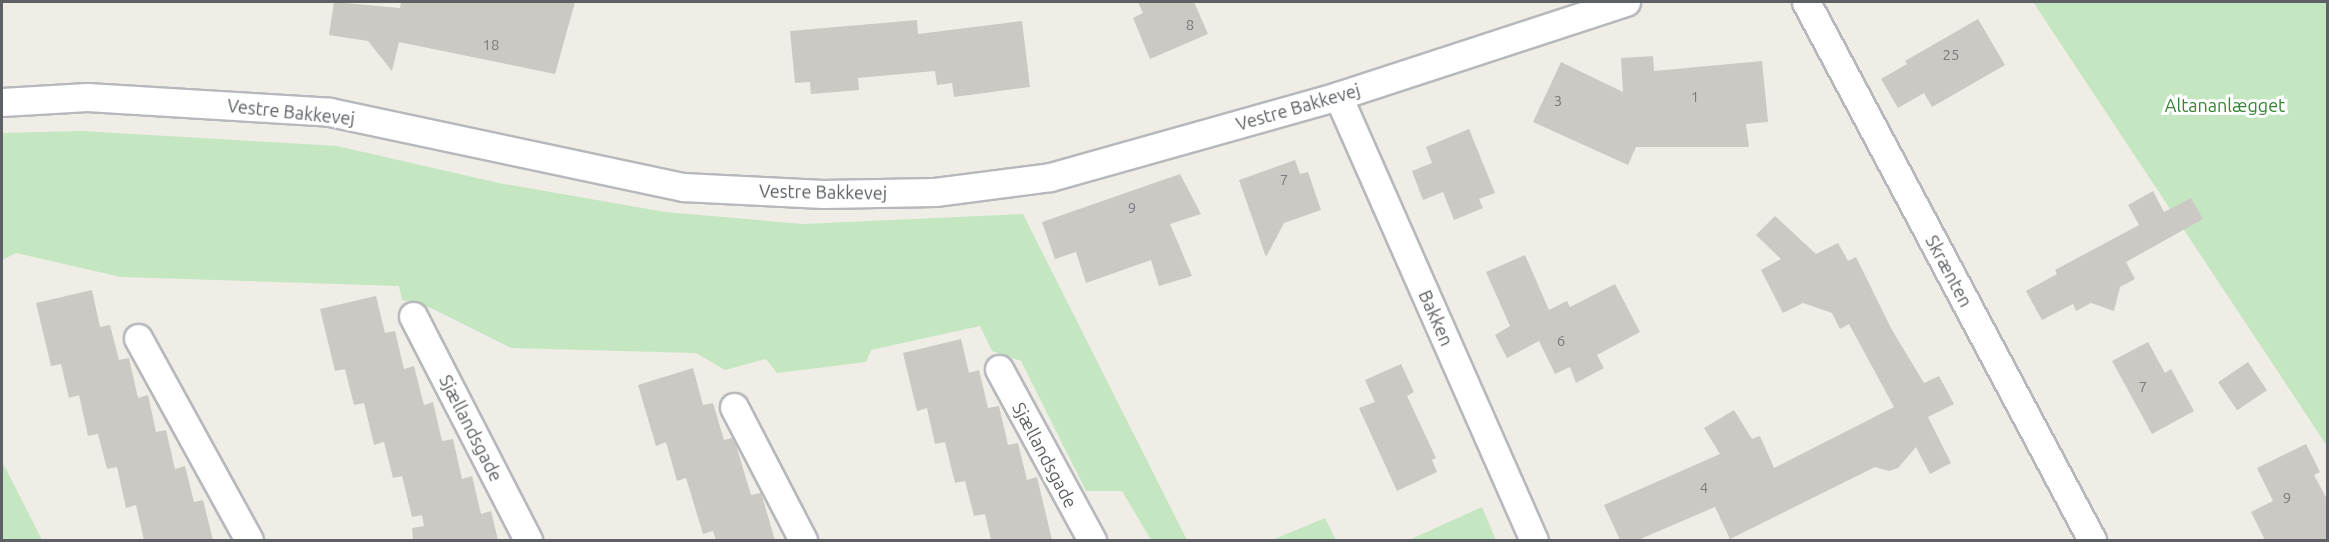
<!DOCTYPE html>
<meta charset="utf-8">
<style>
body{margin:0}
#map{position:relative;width:2329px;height:542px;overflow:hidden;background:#efede5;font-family:Ubuntu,sans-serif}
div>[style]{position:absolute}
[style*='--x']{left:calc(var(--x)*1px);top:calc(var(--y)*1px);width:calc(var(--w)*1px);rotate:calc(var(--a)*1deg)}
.green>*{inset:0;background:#c4e7c2}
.building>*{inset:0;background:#ccc9c5;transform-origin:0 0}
.roads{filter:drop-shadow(2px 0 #b6b8bc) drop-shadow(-2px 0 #b6b8bc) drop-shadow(0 2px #b6b8bc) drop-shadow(0 -2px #b6b8bc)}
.minor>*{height:27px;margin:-13.5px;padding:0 13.5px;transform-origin:13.5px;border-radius:13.5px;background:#fff}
span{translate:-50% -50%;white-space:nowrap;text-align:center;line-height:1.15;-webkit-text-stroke:6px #fff;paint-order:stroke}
.number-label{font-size:15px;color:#797b7e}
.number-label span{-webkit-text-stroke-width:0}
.park-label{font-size:18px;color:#358535}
.street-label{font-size:18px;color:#5d6166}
.frame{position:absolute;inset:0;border:3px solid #5d6166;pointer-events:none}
</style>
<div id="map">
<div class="green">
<i style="clip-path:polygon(2033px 2px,2327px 2px,2327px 446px)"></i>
<i style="clip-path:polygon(82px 131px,337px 146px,499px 183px,665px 212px,803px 224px,1023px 214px,1187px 540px,1151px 540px,1122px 491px,1086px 491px,1021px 361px,992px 351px,980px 326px,871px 350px,866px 362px,777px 373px,766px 359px,725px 370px,696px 353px,511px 348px,431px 308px,402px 300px,399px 286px,121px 277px,16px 253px,2px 260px,2px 133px)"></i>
<i style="clip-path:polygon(2px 461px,42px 540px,2px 540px)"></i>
<i style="clip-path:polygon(1482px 507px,1496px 540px,1409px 540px)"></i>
<i style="clip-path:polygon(1325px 518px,1336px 540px,1272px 540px)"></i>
</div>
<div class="building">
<i style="clip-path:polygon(334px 2px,400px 8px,401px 2px,575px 2px,555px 74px,399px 42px,392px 71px,368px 41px,329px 35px)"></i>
<i style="clip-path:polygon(1138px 2px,1194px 2px,1208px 34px,1150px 59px,1133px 18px,1143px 13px)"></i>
<i style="clip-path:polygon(1978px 19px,2005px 65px,1932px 107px,1924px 93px,1898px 108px,1881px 79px,1907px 64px,1905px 61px)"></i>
<i style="clip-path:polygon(917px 20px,918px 34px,1022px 21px,1030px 87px,954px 97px,952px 83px,937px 85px,935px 71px,858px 78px,859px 90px,811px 94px,810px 82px,795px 83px,790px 31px)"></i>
<i style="clip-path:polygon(1653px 56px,1654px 71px,1762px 61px,1768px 122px,1746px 124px,1749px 147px,1636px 147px,1628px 165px,1533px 122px,1561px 62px,1623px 92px,1621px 58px)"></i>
<i style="clip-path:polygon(1469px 129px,1495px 193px,1479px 199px,1483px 208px,1454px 220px,1443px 192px,1423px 200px,1412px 171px,1432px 163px,1426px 147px)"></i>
<i style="clip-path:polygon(1295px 160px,1300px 174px,1308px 172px,1321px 210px,1284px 223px,1266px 257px,1239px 180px)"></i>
<i style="clip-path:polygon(1180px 174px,1201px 214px,1170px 224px,1192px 276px,1159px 286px,1151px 260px,1086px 283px,1076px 252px,1055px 259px,1042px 222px)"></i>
<i style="clip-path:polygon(2153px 191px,2164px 212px,2191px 198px,2203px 219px,2126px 262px,2135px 279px,2120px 287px,2114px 311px,2091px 303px,2076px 311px,2073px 304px,2042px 320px,2026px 291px,2057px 274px,2055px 270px,2139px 225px,2128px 205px)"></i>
<i style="clip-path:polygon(1775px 216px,1816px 254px,1838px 243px,1848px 261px,1856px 257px,1892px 330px,1924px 383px,1939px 376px,1954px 404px,1928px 417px,1951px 463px,1930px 474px,1916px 447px,1898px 468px,1889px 471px,1875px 467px,1730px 539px,1715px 507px,1638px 540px,1620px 540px,1604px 505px,1720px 454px,1704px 428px,1734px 410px,1752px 439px,1760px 436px,1774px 468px,1894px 407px,1849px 324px,1840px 329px,1832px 313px,1803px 303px,1783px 313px,1761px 270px,1781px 259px,1756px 235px)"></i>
<i style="clip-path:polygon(1525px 255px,1549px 310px,1567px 301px,1570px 307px,1615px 284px,1640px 332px,1597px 355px,1604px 368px,1576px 383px,1570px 367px,1555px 374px,1539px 341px,1507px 358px,1495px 335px,1510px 326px,1486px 272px)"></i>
<i style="clip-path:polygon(92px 290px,100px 327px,110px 325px,119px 360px,129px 358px,138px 398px,148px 395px,156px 432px,166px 430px,175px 469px,185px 466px,194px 502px,203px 500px,213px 540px,144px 540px,136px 505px,126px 508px,117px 467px,107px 469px,98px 434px,88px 436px,79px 395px,69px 398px,61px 364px,51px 366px,36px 303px)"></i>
<i style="clip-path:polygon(376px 296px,385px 333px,395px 331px,404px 369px,414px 366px,424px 405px,433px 402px,442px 441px,453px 439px,462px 479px,472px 476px,481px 514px,491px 511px,498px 540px,413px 540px,412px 528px,424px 526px,422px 515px,412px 517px,402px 476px,393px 478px,384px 442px,374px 445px,364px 403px,354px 405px,345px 369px,335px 371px,320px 309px)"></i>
<i style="clip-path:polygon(961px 339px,969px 373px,979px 370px,988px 408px,999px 406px,1008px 445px,1018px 443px,1027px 480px,1037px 477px,1052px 540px,991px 540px,985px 514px,974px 516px,965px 481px,955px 483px,945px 442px,935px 444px,927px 408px,917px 411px,903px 353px)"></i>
<i style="clip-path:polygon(2148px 342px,2165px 373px,2171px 369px,2194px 411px,2152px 434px,2112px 361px)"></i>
<i style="left:2248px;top:362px;width:34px;height:36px;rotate:56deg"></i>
<i style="clip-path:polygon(1401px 364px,1414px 392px,1407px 396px,1436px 458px,1432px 460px,1437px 472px,1397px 491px,1359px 408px,1375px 402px,1365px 380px)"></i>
<i style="clip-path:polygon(693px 368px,703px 405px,713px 403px,724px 440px,732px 438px,736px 445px,751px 495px,761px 493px,775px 540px,716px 540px,713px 531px,703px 534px,686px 478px,677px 481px,666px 442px,656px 446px,638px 385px)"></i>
<i style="clip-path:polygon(2306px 444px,2320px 472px,2314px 475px,2328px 501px,2328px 540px,2265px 540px,2251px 512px,2273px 501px,2257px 468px)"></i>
</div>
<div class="roads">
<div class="minor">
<i style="--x:1806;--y:2;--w:609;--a:62"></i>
<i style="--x:1338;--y:96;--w:485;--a:66.2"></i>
<i style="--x:2;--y:102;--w:85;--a:-3.4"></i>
<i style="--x:87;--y:97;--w:243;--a:3.5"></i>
<i style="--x:330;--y:112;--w:361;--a:12"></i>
<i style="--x:683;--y:187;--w:140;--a:2.9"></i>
<i style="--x:823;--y:194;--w:112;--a:-1"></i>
<i style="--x:935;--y:192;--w:116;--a:-7.4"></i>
<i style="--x:1050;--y:177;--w:299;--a:-15.7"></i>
<i style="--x:1338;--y:96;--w:303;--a:-18.1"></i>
<i style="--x:413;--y:316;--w:252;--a:62.8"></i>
<i style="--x:138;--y:338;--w:230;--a:61.2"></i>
<i style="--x:999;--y:369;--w:195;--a:61.5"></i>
<i style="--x:734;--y:407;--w:150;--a:62.6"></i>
</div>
</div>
<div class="number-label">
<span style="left:1190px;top:25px">8</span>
<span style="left:491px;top:45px">18</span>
<span style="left:1951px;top:55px">25</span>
<span style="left:1695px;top:97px">1</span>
<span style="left:1558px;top:101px">3</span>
<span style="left:1284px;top:180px">7</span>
<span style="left:1132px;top:208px">9</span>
<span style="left:1561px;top:341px">6</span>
<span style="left:2143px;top:387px">7</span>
<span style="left:1704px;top:488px">4</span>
<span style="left:2287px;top:498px">9</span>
</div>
<div class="park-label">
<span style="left:2225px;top:105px">Altananlægget</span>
</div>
<div class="street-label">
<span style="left:1298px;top:107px;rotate:-16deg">Vestre Bakkevej</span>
<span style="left:291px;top:112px;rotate:6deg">Vestre Bakkevej</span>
<span style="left:823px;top:192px;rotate:1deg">Vestre Bakkevej</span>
<span style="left:1949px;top:271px;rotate:62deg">Skrænten</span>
<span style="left:1436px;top:318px;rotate:66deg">Bakken</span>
<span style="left:471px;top:428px;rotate:63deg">Sjællandsgade</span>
<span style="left:1045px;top:455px;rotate:62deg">Sjællandsgade</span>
</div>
<div class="frame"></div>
</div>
